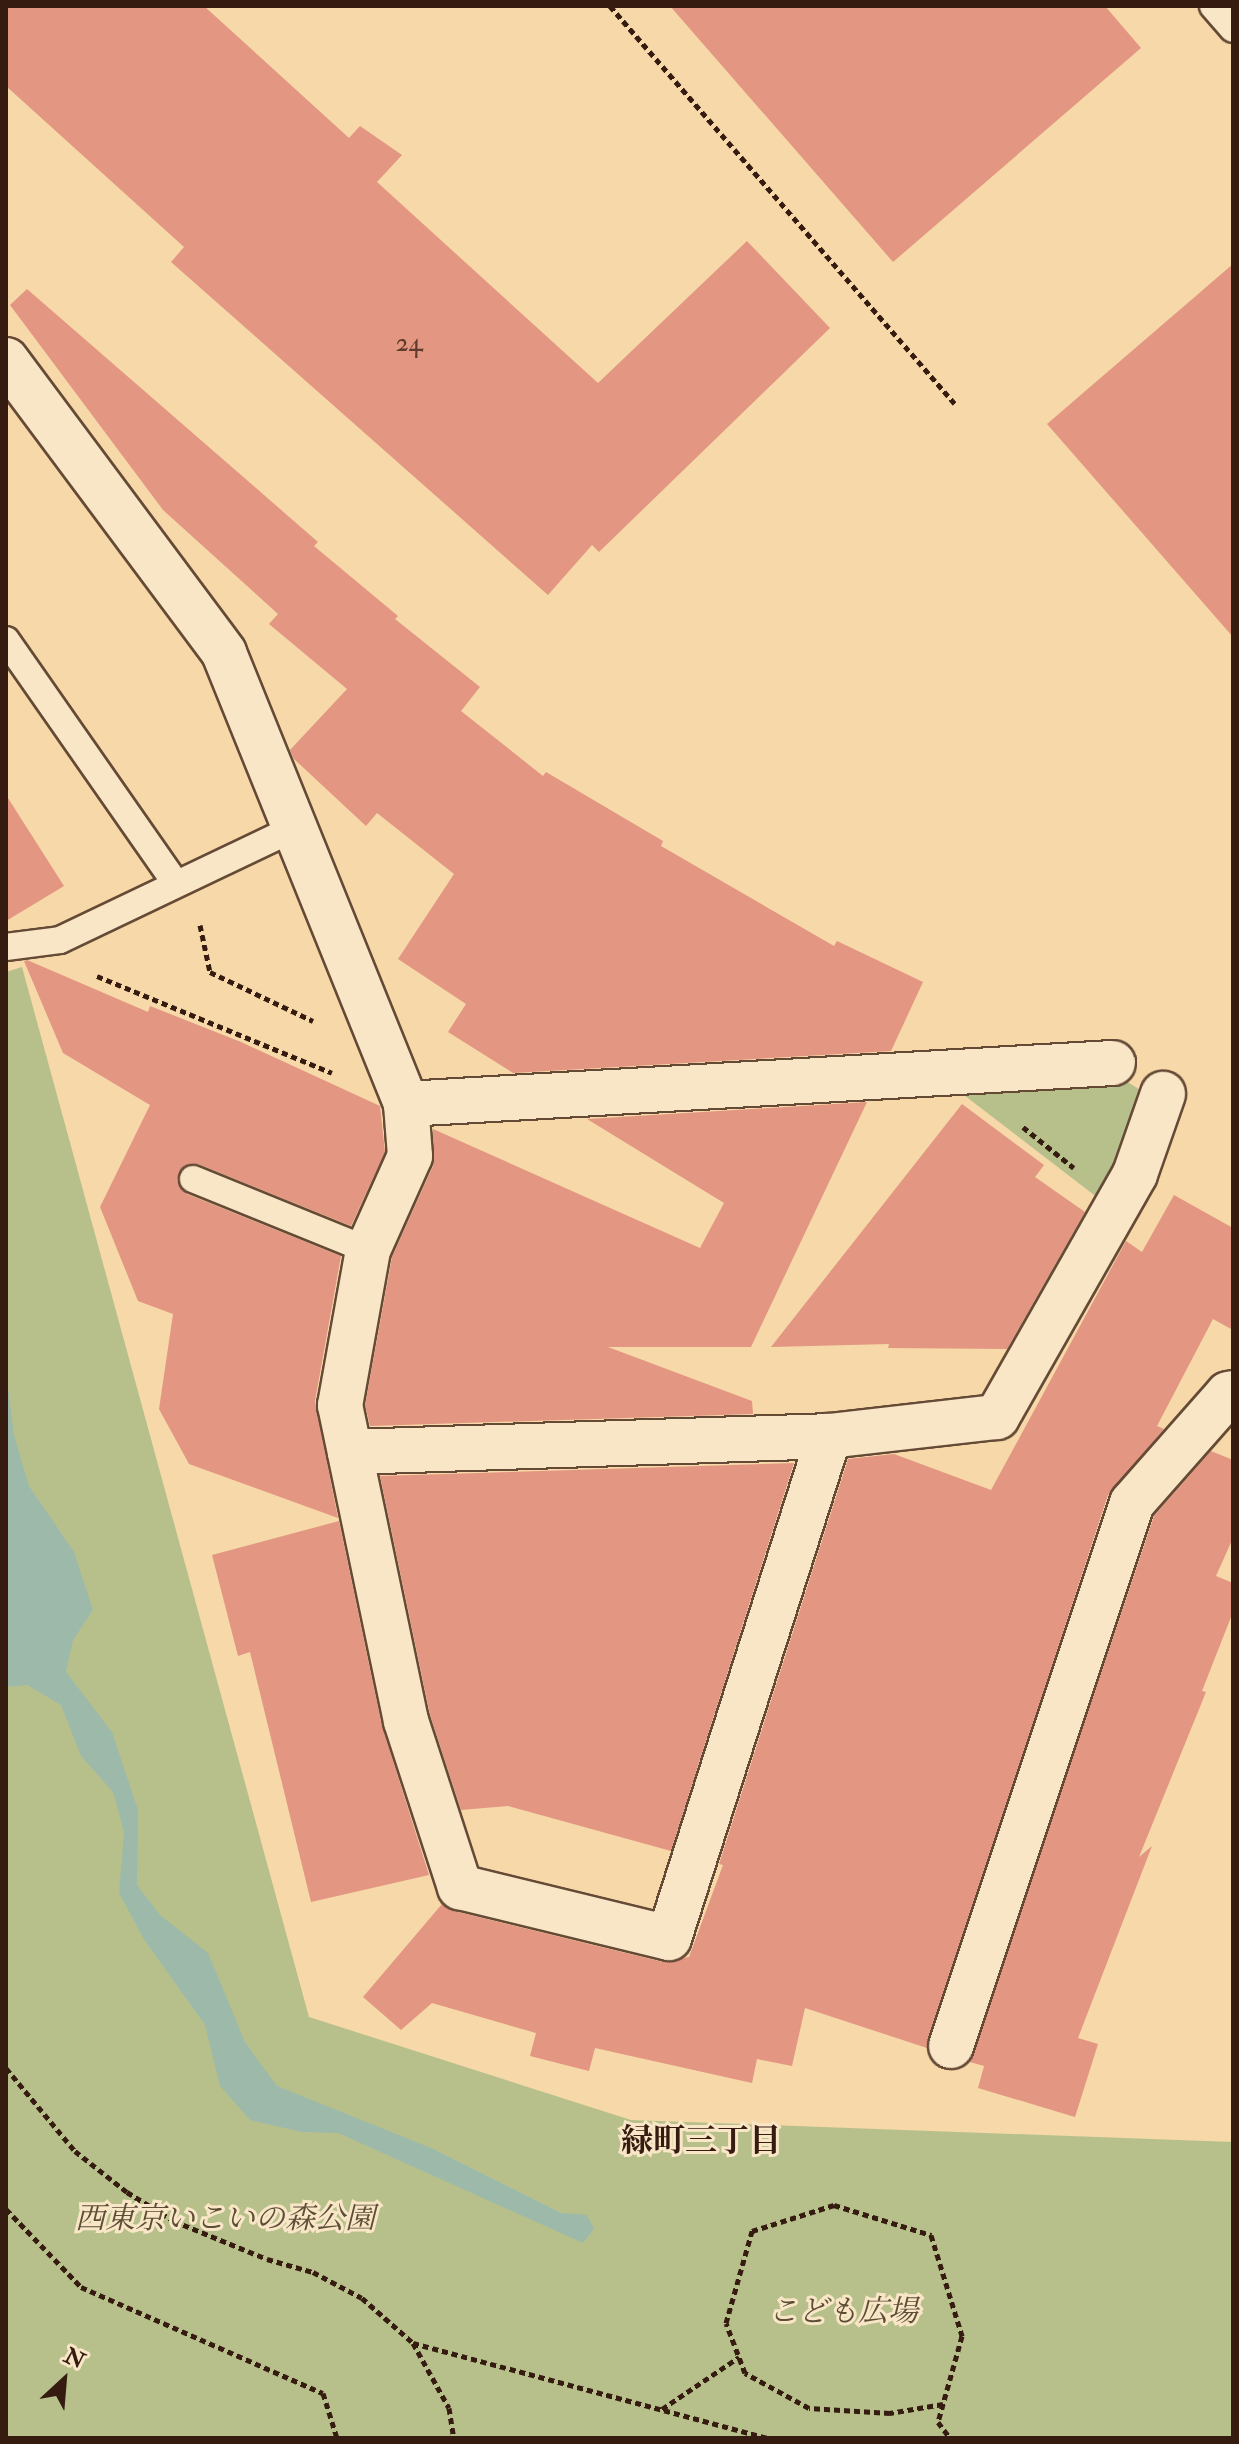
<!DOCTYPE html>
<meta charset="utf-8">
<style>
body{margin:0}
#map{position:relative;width:1239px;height:2444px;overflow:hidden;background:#f6d8a9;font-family:"IM FELL Double Pica","Noto Serif JP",serif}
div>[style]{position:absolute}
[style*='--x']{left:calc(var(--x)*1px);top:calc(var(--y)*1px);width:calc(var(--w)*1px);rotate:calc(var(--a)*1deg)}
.green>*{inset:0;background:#b7c08b}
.water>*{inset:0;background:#9db9aa}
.building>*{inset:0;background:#e39681}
.path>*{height:5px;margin-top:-2.5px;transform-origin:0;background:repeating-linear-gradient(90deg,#351b10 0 6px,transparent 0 10px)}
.roads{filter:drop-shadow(2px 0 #654a36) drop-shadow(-2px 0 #654a36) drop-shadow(0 2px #654a36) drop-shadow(0 -2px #654a36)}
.lane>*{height:26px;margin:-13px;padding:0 13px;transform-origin:13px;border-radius:13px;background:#f9e6c7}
.street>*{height:44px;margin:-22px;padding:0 22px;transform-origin:22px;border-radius:22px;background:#f9e6c7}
span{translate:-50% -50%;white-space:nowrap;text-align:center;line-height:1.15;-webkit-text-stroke:6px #f9e6c7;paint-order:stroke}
.number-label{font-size:26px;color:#603a2c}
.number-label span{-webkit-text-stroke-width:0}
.park-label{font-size:30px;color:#5c4d35;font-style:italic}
.neighbourhood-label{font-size:32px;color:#351b10;font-weight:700}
.frame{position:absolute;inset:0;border:8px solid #351b10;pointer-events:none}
.north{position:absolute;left:24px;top:2340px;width:80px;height:80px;-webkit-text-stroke:6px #f9e6c7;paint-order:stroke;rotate:26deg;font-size:22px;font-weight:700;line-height:32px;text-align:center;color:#351b10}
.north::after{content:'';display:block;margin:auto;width:28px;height:36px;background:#351b10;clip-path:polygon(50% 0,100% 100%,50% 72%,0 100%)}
</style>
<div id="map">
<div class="green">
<i style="clip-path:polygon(22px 967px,309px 2017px,631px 2120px,1233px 2142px,1233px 2438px,6px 2438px,6px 972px)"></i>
<i style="clip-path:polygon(1110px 1071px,1153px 1098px,1107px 1205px,947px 1082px)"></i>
</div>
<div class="water">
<i style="clip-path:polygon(6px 1372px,14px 1435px,29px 1486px,74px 1552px,93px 1610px,73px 1640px,66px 1672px,112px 1732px,138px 1810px,137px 1885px,160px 1915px,208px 1953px,245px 2042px,277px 2086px,431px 2148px,561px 2213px,587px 2215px,594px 2229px,583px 2243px,338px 2133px,302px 2132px,250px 2120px,220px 2086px,205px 2025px,145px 1941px,119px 1893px,124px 1832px,113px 1792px,81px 1756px,61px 1705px,27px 1685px,6px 1687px)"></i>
</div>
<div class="building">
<i style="clip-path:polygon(6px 6px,204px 6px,349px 138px,360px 126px,402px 155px,377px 182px,598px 383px,747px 241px,830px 328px,599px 552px,592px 545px,548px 595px,171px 262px,184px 247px,6px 86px)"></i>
<i style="clip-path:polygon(670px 6px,1105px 6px,1141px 48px,893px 262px)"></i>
<i style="clip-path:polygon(1233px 264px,1233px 637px,1047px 424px)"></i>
<i style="clip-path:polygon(27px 289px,318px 542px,314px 546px,398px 616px,395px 619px,480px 687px,461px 711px,543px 776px,546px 772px,663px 841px,661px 846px,834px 946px,837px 941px,923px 982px,891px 1051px,513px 1073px,448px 1032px,466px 1004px,398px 959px,454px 874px,377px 813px,366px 826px,294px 759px,290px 750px,347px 689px,269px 624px,278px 614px,163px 510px,10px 305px)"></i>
<i style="clip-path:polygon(6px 795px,64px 886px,6px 921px)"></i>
<i style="clip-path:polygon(27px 960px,148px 1012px,150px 1006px,241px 1042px,380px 1106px,385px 1152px,351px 1226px,198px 1164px,184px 1166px,177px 1180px,187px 1194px,341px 1256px,315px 1401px,338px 1518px,189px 1464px,159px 1409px,173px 1314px,138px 1301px,100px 1207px,150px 1105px,63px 1053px,24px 961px)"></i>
<i style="clip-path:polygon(867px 1102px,751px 1347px,608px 1347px,752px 1401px,753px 1414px,370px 1426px,365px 1405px,392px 1257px,433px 1166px,433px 1129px,700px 1248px,724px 1203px,587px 1119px)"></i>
<i style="clip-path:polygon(962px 1104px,1044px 1165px,1035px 1177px,1085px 1212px,1007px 1349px,888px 1348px,889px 1344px,771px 1347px)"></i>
<i style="clip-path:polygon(1174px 1195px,1233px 1228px,1233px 1330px,1213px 1319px,1157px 1426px,1164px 1429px,1108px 1495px,927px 2048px,805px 2008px,792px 2066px,757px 2059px,752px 2083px,595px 2048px,589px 2071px,530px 2056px,536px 2033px,432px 2003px,401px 2030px,363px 1997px,442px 1904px,454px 1911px,663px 1962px,689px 1957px,723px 1865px,719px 1864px,848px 1459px,894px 1454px,991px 1490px,1126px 1241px,1142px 1252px)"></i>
<i style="clip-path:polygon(1211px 1451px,1233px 1460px,1233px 1538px,1216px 1576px,1233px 1583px,1233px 1612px,1202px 1691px,1206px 1692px,1139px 1857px,1152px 1846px,1078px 2038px,1098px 2044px,1075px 2117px,978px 2088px,984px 2066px,970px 2062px,1154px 1516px)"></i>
<i style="clip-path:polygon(794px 1463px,671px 1851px,508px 1806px,461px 1810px,430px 1715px,380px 1476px)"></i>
<i style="clip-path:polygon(339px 1521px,382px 1726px,429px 1875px,311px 1902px,250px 1652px,238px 1656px,212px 1555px)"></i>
</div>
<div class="path">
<i style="--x:610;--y:6;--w:527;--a:49.08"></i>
<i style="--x:200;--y:925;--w:48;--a:78"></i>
<i style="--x:210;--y:972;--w:114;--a:25.4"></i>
<i style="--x:97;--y:976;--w:254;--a:22.4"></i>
<i style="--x:1023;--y:1127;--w:65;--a:38.8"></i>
<i style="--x:6;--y:2068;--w:108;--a:50.3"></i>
<i style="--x:75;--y:2151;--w:66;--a:38.3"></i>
<i style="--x:127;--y:2192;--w:55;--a:31.7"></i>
<i style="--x:174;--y:2221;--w:100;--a:22.2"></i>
<i style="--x:267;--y:2259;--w:48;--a:15.8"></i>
<i style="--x:313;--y:2272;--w:55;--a:28"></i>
<i style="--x:362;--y:2298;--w:68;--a:41.4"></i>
<i style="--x:413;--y:2343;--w:74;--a:61"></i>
<i style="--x:449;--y:2408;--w:30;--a:81"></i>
<i style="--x:6;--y:2209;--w:108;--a:46.1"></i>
<i style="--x:81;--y:2287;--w:264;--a:23.7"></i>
<i style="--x:323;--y:2393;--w:47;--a:72.7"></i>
<i style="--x:413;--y:2343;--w:367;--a:15"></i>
<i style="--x:943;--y:2404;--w:54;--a:170.4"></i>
<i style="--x:890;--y:2413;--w:81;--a:-176.5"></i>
<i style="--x:809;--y:2408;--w:73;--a:-151.3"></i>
<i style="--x:745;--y:2373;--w:53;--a:-110.8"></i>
<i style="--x:726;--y:2323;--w:96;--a:-74.2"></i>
<i style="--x:752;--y:2231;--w:86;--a:-17.6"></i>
<i style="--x:834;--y:2205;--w:102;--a:17.2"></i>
<i style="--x:931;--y:2235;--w:106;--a:72.9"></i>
<i style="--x:962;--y:2336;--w:89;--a:105.6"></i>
<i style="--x:938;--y:2422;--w:20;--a:53"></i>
<i style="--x:662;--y:2409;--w:93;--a:-34"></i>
</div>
<div class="roads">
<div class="lane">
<i style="--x:1213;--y:6;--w:30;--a:49"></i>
<i style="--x:6;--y:640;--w:297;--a:55.1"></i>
<i style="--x:6;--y:947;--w:54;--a:-7.4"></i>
<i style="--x:60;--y:940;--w:260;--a:-25.5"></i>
<i style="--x:193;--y:1179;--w:189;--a:22.1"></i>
</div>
<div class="street">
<i style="--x:6;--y:360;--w:365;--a:53.3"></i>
<i style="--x:224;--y:653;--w:486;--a:68"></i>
<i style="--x:406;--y:1104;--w:52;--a:85.6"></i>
<i style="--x:410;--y:1156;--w:103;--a:114.1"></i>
<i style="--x:368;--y:1250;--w:158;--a:100.2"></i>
<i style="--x:340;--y:1405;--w:323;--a:78.2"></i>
<i style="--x:406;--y:1721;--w:175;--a:72"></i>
<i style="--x:460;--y:1887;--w:215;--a:13.7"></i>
<i style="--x:669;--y:1938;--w:527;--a:-72.32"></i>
<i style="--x:829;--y:1436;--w:169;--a:-6.5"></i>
<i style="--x:997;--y:1417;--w:279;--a:-60.4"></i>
<i style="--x:1135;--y:1174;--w:85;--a:-70.7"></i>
<i style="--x:406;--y:1104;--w:708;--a:-3.32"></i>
<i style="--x:350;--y:1452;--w:479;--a:-1.9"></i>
<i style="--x:951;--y:2046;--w:572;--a:-71.57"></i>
<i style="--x:1132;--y:1503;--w:145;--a:-48.6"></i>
<i style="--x:1228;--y:1394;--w:5;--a:-11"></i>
</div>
</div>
<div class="number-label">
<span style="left:409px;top:344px">24</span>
</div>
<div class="park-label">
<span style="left:225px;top:2219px">西東京いこいの森公園</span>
<span style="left:843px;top:2312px">こども広場</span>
</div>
<div class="neighbourhood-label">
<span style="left:701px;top:2141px">緑町三丁目</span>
</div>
<div class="frame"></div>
<div class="north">N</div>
</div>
